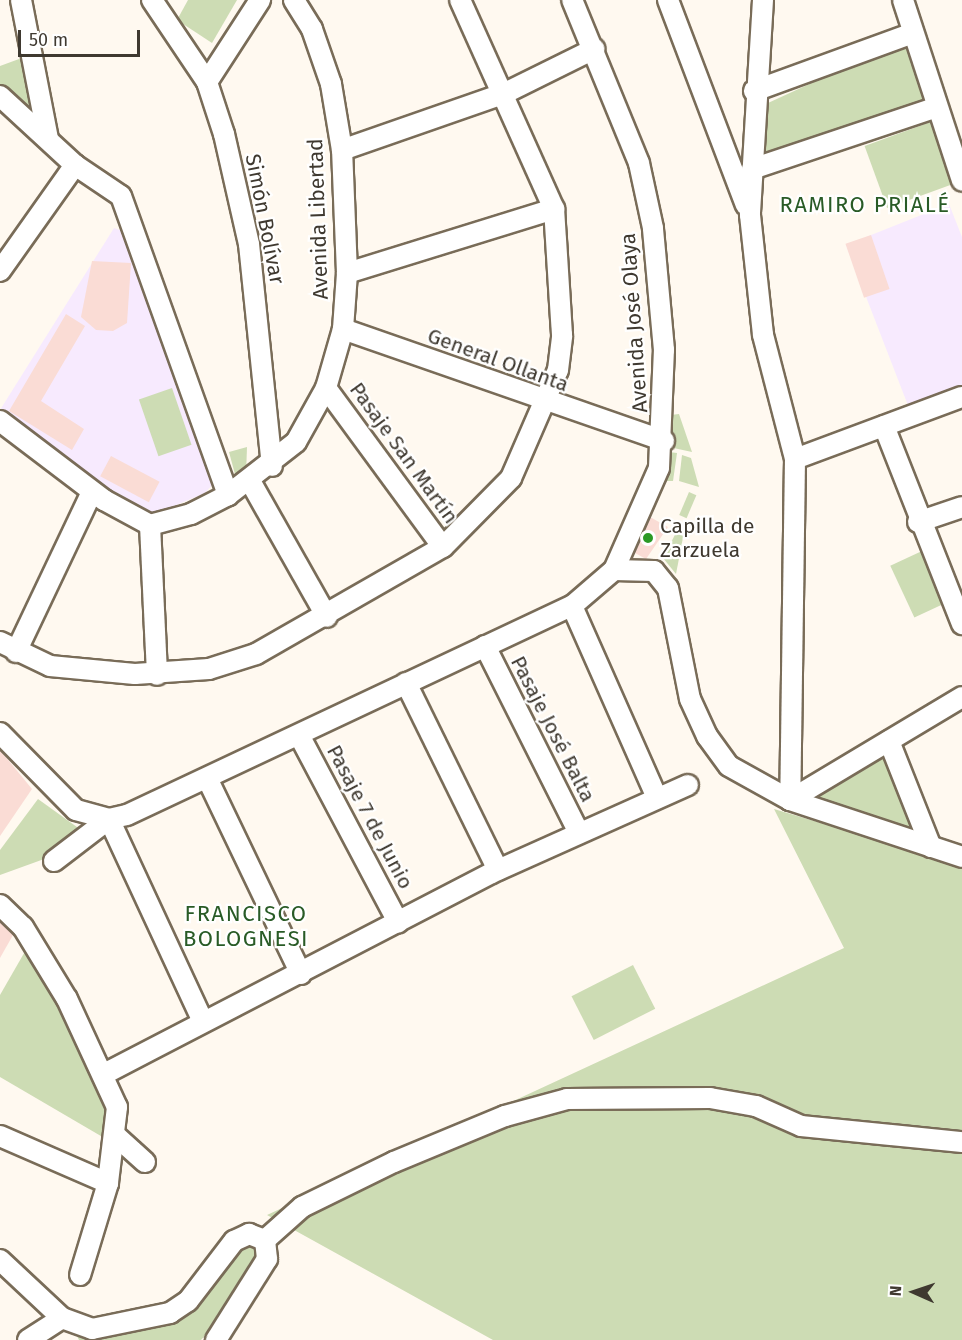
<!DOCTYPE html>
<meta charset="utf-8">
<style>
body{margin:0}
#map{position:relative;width:962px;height:1340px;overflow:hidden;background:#fff9f0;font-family:"Fira Sans",sans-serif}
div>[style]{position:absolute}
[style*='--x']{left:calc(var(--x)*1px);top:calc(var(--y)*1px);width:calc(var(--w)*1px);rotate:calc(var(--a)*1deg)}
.education>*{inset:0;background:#f7eafe}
.green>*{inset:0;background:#cddcb4;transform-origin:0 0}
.building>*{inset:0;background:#fadcd5;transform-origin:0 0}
.roads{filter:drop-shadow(2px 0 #796c58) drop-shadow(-2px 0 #796c58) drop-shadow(0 2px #796c58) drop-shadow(0 -2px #796c58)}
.minor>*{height:20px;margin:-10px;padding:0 10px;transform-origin:10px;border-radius:10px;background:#fff}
.dots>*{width:16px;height:16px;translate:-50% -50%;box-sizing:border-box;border:3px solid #fff;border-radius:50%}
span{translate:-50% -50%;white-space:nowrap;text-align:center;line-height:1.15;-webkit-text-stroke:4.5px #fff;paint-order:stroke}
.street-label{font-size:21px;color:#3f3930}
.poi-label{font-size:21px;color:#3f3930}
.left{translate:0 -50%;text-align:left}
.neighbourhood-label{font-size:22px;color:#295b26;letter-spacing:1.5px}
.north{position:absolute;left:884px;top:1262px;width:60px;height:60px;-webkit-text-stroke:4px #fff;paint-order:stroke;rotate:273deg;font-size:16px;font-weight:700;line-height:24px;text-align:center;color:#3f3930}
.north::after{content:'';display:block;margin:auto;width:21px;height:27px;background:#3f3930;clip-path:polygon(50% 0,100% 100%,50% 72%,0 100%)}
.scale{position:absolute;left:18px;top:30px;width:122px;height:27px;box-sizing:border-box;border:3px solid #3f3930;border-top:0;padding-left:8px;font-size:18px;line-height:21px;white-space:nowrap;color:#3f3930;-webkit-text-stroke:4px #fff;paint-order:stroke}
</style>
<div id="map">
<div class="education">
<i style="clip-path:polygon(949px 204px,962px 237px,962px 387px,909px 408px,846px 245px)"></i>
<i style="clip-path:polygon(114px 228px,128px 233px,213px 484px,205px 493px,155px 514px,83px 474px,0 410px)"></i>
</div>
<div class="green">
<i style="clip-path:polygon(188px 0,237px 0,212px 43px,177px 20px)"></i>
<i style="clip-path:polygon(909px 46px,927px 98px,921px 104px,765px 161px,768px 103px,842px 69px)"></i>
<i style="clip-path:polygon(38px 52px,56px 134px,0 93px,0 66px)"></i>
<i style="left:936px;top:120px;width:66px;height:76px;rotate:70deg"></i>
<i style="left:172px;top:388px;width:60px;height:35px;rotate:71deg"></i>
<i style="clip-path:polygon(679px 414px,692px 452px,669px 447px,671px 415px)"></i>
<i style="clip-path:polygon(247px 447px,246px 475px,236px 478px,229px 452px)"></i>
<i style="clip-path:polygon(669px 452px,677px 453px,673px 481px,663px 481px)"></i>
<i style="clip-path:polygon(682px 455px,691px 458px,699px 487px,679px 481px)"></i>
<i style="left:689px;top:492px;width:8px;height:25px;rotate:23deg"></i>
<i style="clip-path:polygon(680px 525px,685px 527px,676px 574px,663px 558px)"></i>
<i style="left:922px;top:551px;width:57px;height:35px;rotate:65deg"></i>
<i style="clip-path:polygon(889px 741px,931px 847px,790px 800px)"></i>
<i style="clip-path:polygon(38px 799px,88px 835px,69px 850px,0 875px,0 850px)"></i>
<i style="clip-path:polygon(774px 809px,962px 865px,962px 1340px,493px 1340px,267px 1215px,844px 948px)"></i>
<i style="clip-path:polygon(27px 948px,113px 1116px,106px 1139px,0 1077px,0 995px)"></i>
<i style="left:633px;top:965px;width:49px;height:69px;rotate:63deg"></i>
<i style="clip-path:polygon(250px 1236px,262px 1251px,224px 1314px,201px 1340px,79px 1340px,77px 1336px,148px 1326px)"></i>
</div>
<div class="building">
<i style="left:871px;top:235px;width:57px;height:27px;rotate:71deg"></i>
<i style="clip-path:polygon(92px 261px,131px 263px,127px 323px,113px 331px,96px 330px,81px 317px)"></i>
<i style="clip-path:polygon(66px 314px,85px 326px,41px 401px,84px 429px,72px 450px,9px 411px)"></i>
<i style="left:111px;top:456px;width:55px;height:23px;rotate:28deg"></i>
<i style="clip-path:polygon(650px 517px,668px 527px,646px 559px,635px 553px)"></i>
<i style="clip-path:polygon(0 750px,32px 789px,0 836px)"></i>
<i style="clip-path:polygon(0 922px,13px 935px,0 958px)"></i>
</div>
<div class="roads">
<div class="minor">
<i style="--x:21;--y:0;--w:142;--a:79"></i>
<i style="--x:152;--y:0;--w:99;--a:56.1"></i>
<i style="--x:207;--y:82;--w:55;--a:71.9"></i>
<i style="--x:224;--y:134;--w:113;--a:77.2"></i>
<i style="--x:249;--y:244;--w:223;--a:84.1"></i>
<i style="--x:668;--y:0;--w:219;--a:69.2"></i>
<i style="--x:763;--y:0;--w:215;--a:93.5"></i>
<i style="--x:750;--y:215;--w:121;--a:83.8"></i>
<i style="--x:763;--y:335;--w:128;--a:75.5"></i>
<i style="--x:795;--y:459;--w:341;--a:90.8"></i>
<i style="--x:903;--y:0;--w:190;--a:71.9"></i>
<i style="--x:207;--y:82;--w:98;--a:-57.1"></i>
<i style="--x:754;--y:91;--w:169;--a:-20"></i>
<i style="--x:0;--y:96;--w:102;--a:42.6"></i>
<i style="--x:75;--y:165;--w:55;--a:34"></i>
<i style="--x:121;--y:196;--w:318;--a:70.3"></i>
<i style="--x:342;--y:150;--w:170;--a:-19.2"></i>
<i style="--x:503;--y:94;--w:102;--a:-26.3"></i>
<i style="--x:752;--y:169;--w:195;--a:-18.5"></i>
<i style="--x:0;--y:271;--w:130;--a:-54.7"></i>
<i style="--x:347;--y:273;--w:217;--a:-17.2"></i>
<i style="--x:343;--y:329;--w:340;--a:19.2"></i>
<i style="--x:326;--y:388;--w:197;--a:53.7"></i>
<i style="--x:0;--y:421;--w:131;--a:37.2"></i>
<i style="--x:104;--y:500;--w:52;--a:28.5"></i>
<i style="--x:150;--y:525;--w:42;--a:-15"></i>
<i style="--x:191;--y:514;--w:42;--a:-27.2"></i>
<i style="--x:228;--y:495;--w:86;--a:-37.9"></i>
<i style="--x:296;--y:442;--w:62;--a:-60.9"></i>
<i style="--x:326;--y:388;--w:61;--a:-73.9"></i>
<i style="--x:343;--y:329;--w:56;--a:-85.9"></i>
<i style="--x:347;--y:273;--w:123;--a:-92.3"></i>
<i style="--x:342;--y:150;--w:67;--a:-99.5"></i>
<i style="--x:331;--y:84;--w:58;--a:-109.1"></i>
<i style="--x:312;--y:29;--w:34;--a:-122"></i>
<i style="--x:884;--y:426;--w:213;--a:68.5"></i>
<i style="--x:795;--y:459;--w:178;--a:-20.4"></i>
<i style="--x:250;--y:481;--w:156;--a:60.5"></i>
<i style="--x:918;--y:522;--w:46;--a:-18.8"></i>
<i style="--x:150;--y:525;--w:150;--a:87.3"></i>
<i style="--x:614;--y:570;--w:40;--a:1.4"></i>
<i style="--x:654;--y:571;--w:22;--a:51"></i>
<i style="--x:668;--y:588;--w:113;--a:78.8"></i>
<i style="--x:690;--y:699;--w:41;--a:65.3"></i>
<i style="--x:707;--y:736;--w:37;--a:54"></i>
<i style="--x:729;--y:766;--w:70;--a:29.1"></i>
<i style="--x:790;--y:800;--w:181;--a:18.3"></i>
<i style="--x:572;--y:606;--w:210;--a:66.1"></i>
<i style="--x:0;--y:642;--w:55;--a:25.6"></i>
<i style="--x:50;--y:666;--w:85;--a:5.4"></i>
<i style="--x:135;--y:674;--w:74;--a:-3.9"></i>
<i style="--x:209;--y:669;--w:49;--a:-17.7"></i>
<i style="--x:256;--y:654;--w:215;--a:-29.8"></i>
<i style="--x:443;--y:547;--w:97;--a:-45.4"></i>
<i style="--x:511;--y:478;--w:118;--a:-66.5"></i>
<i style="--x:558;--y:370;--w:35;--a:-83"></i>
<i style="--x:562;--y:335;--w:126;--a:-93.6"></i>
<i style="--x:554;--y:209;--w:229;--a:-114.2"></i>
<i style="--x:485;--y:646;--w:209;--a:63.3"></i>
<i style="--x:16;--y:652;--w:177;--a:-64.6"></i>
<i style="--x:406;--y:683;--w:208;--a:63.8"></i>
<i style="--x:0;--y:733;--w:108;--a:45.4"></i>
<i style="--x:76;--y:810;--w:34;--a:15"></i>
<i style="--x:109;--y:819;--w:18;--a:-13"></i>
<i style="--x:127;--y:815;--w:492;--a:-25.2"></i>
<i style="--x:572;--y:606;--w:55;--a:-40.6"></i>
<i style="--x:614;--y:570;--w:111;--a:-66.2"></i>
<i style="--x:659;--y:468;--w:118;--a:-87.6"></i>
<i style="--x:664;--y:350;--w:122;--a:-95.2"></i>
<i style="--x:653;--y:228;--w:66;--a:-102.2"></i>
<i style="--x:639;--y:163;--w:176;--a:-112.3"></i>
<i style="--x:299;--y:735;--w:212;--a:62.1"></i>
<i style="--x:889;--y:741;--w:114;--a:68.4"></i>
<i style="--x:208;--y:780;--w:215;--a:64.4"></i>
<i style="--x:790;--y:800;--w:200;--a:-30.9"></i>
<i style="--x:54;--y:861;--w:69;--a:-37.4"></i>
<i style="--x:109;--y:819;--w:221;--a:65.1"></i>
<i style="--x:0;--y:905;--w:32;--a:44"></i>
<i style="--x:23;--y:927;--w:84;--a:58.6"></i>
<i style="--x:67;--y:999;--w:119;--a:65.2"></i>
<i style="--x:117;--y:1107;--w:77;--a:96.8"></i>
<i style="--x:108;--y:1183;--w:96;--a:106.9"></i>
<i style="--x:104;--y:1074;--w:444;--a:-27.4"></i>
<i style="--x:498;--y:870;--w:208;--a:-24.1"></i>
<i style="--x:0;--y:1136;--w:118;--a:23.5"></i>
<i style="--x:116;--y:1136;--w:39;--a:42"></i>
<i style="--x:265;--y:1240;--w:50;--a:-41.7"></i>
<i style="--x:302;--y:1207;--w:102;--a:-26.1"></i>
<i style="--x:394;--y:1162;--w:120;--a:-22.5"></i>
<i style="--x:505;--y:1116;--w:64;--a:-15.3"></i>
<i style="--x:567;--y:1099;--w:143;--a:-0.4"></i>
<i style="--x:710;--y:1098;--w:47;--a:9.9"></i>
<i style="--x:756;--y:1106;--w:49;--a:24"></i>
<i style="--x:801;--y:1126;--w:162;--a:5.7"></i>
<i style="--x:0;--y:1260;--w:85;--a:43.1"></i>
<i style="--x:62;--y:1318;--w:32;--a:20"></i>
<i style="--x:92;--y:1329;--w:80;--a:-11.6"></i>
<i style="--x:170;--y:1313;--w:22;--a:-34"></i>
<i style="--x:188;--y:1301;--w:76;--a:-52.5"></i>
<i style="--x:234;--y:1241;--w:17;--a:-25"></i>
<i style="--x:249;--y:1234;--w:17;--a:21"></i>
<i style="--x:265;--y:1240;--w:19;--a:84"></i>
<i style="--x:267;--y:1259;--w:96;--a:122.2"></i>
<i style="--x:28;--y:1340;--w:40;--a:-32.9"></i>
</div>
</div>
<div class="dots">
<i style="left:648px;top:538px;background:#2b9925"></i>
</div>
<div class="street-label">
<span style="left:265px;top:219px;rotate:79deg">Simón Bolívar</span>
<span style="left:318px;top:219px;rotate:-92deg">Avenida Libertad</span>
<span style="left:634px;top:323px;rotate:-94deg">Avenida José Olaya</span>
<span style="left:498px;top:360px;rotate:20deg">General Ollanta</span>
<span style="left:404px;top:453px;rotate:54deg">Pasaje San Martín</span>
<span style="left:553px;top:729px;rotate:63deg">Pasaje José Balta</span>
<span style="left:370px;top:817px;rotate:62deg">Pasaje 7 de Junio</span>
</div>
<div class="poi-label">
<span class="left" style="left:660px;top:538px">Capilla de<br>Zarzuela</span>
</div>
<div class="neighbourhood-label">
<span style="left:865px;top:205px">RAMIRO PRIALÉ</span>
<span style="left:246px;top:926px">FRANCISCO<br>BOLOGNESI</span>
</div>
<div class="north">N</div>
<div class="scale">50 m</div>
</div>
